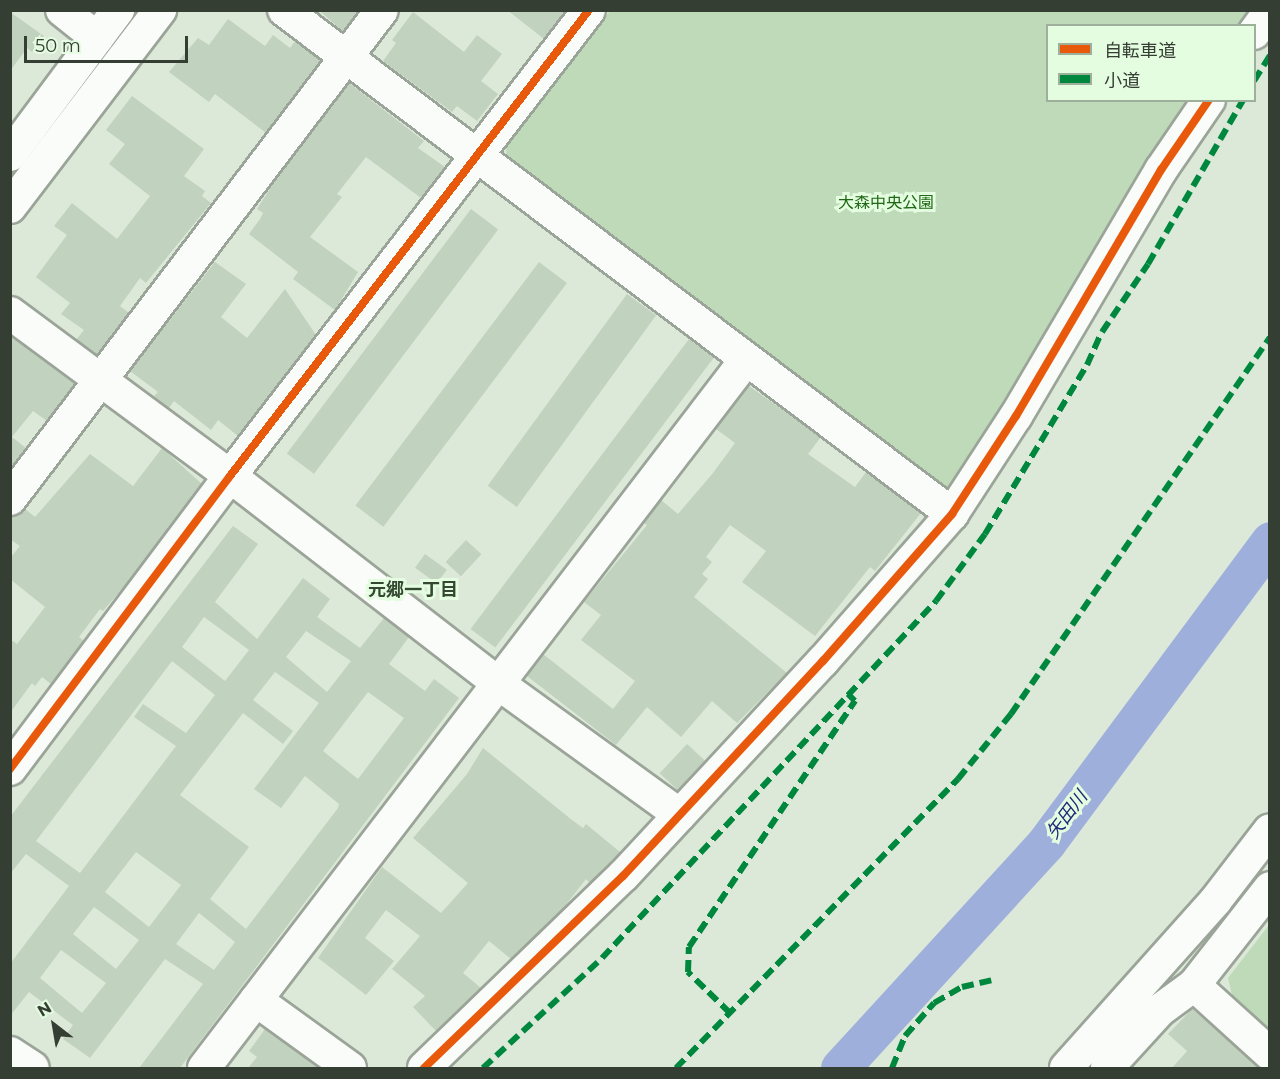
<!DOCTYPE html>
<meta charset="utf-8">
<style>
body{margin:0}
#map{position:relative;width:1280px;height:1079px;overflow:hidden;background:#dce9d9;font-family:Montserrat,"Noto Sans JP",sans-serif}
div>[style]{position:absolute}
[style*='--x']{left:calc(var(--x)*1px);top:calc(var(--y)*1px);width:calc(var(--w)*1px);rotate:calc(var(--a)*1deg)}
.green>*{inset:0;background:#bedab9}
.river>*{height:39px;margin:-19.5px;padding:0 19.5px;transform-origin:19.5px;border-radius:19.5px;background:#9eafdb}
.building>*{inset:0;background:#c1d2be;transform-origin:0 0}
.roads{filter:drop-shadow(2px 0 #9ba498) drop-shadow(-2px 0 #9ba498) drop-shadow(0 2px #9ba498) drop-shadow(0 -2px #9ba498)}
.minor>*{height:32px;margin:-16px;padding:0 16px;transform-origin:16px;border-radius:16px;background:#fafcf9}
.quiet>*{height:6px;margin-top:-3px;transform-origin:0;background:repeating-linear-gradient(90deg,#00873e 0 12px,transparent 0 18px)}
.cycleway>*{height:8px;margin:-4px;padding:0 4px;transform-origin:4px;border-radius:4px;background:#e8590c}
span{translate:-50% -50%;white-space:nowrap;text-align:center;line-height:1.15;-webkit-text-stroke:6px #e4fce0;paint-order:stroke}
.park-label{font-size:16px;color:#1f6814}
.neighbourhood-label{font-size:18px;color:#344731;font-weight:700}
.water-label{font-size:18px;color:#1f2878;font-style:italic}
.frame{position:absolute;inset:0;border:12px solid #353e33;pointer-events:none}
.legend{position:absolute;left:1046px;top:24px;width:210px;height:78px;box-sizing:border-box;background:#e4fce0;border:2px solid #9eb09b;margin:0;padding:8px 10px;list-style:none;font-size:18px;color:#353e33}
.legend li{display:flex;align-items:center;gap:12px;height:30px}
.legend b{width:30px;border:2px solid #9eb09b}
.north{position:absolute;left:24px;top:995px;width:60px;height:60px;-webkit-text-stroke:4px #e4fce0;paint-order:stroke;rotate:329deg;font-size:16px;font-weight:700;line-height:24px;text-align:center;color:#353e33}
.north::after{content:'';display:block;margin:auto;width:21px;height:27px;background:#353e33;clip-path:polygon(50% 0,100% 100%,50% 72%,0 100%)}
.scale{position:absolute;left:24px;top:36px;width:164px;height:27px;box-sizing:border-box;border:3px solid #353e33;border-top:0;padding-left:8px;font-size:18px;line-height:21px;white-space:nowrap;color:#353e33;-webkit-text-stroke:4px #e4fce0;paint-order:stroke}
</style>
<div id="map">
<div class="green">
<i style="clip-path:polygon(610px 11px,1264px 11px,1252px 25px,1048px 26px,1048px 100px,1193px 101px,1148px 160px,956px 487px,946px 489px,507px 159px,506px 148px)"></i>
<i style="clip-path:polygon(1269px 925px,1269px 1028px,1232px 995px,1228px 978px)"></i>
</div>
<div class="river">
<i style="--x:840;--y:1068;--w:305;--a:-47.5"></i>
<i style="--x:1046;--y:843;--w:376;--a:-53.4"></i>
</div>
<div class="building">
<i style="clip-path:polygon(319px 10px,359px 10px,343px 32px)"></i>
<i style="clip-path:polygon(507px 10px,566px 10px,544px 39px)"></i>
<i style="clip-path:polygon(10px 12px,44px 36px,32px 52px,27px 48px,10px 71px)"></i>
<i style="clip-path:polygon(413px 12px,464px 52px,477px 35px,502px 54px,481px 81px,498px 94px,477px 121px,457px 106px,452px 112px,383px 61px,396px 43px,392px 40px)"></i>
<i style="clip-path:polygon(228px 19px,265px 46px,273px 35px,290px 48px,295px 41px,321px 60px,266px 133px,215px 94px,209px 102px,169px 72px,198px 38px,209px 45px)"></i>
<i style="clip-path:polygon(349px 83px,424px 141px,418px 148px,445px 167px,421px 198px,366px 157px,337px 194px,342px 197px,310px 237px,358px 272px,335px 310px,293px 279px,298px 272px,249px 234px,260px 219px,263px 213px,257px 209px,273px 184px)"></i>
<i style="clip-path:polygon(132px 96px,204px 149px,184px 176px,205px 191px,202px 196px,211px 203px,146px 283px,140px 278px,120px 306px,129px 313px,97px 355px,76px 340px,84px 330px,61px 314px,70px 303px,36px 277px,67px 235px,54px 226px,72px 203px,117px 239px,150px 196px,109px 164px,125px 144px,106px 130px)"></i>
<i style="left:471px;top:209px;width:34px;height:306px;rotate:37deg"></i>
<i style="clip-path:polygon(215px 262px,246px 284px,221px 317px,247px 338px,285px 289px,316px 335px,238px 436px,218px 420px,211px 430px,174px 401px,169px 408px,154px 396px,158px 392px,130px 371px)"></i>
<i style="left:539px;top:262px;width:35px;height:305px;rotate:37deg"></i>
<i style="left:627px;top:294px;width:36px;height:237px;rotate:36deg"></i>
<i style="clip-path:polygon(10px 336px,75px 384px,47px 421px,33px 411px,12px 437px,26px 448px,10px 469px)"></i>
<i style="left:689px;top:339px;width:31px;height:363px;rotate:37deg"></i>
<i style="clip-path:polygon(749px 386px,821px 437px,808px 454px,855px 487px,866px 472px,921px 513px,875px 571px,870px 567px,815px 636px,742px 582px,766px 551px,730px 525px,706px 557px,712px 562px,702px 574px,708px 579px,694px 597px,787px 673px,737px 723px,712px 701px,681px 737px,647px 707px,616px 745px,527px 676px,543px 654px,613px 709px,635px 681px,581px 640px,601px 615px,584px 602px,647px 525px,644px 523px,661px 500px,678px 514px,713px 473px,735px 443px,716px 429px)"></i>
<i style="clip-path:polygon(162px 448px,202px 484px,132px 577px,103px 611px,100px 609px,79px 637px,84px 641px,51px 684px,42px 677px,35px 686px,32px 683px,10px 713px,10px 639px,17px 644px,45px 607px,10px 579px,10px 558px,20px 546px,10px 539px,10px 517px,25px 509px,35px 517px,90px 454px,133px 486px)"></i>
<i style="clip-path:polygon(evenodd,233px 526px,258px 544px,215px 602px,257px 639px,303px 578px,330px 599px,317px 617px,360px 648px,384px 618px,409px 637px,389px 664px,425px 691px,434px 679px,459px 698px,180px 1068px,139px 1068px,203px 984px,165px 959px,90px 1058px,63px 1039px,73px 1025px,29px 992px,10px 1016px,10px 964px,69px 886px,26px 854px,10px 874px,10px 817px,233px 526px,204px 617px,249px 650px,225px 681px,182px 647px,204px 617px,233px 526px,306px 631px,351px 661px,327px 692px,286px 657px,306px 631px,233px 526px,172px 661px,215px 695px,186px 733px,143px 704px,134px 717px,176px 746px,80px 873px,36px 841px,172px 661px,233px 526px,275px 672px,319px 703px,254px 789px,281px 808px,305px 776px,339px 804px,338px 808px,246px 929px,210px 899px,249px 847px,180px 795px,243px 713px,283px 744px,293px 731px,253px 700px,275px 672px,233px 526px,368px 692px,404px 718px,358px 779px,323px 751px,368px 692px,233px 526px,136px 852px,181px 885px,149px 927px,105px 892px,136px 852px,233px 526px,94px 907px,139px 940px,116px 969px,73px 934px,94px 907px,233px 526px,199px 913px,235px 942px,214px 970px,176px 944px,199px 913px,233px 526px,61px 950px,106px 983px,82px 1013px,40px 978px,61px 950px)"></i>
<i style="left:466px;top:540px;width:21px;height:30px;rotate:43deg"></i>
<i style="left:425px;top:554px;width:27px;height:17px;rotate:36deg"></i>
<i style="left:687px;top:744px;width:25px;height:40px;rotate:43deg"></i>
<i style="clip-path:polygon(483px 748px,572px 820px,583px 828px,586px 824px,620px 852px,590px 883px,586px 879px,561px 911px,511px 959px,489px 941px,463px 973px,481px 988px,436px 1031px,413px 1007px,425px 996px,392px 969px,420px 936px,386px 910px,365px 938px,394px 961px,366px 995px,318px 958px,382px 867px,441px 913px,468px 883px,413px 838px,467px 774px)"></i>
<i style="clip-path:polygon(1192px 1009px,1209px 1023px,1260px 1068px,1172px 1068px,1187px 1051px,1168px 1034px)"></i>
<i style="clip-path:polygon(265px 1029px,320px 1068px,248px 1068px,257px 1057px,249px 1051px)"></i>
</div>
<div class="roads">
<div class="minor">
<i style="--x:62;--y:10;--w:45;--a:38.7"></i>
<i style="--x:284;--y:10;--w:837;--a:37.03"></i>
<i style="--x:1254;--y:33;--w:27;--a:-54"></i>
<i style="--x:10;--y:155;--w:181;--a:-53.3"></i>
<i style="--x:10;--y:207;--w:248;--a:-52.7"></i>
<i style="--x:10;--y:313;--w:274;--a:36.5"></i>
<i style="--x:230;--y:476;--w:340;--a:37.7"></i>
<i style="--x:499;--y:684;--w:223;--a:35.9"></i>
<i style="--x:10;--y:499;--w:614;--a:-52.74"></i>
<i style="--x:10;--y:769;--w:366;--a:-53.1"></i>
<i style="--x:230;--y:476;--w:588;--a:-52.39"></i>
<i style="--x:1194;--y:985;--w:103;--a:42.2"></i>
<i style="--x:256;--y:1000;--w:116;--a:35.9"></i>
<i style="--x:10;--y:1053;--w:27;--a:33"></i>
<i style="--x:204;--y:1068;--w:890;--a:-52.58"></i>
<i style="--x:424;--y:1068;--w:277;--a:-44"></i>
<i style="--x:623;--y:876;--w:294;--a:-47.1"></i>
<i style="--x:823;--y:661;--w:196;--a:-48.7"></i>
<i style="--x:952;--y:514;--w:117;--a:-56.9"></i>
<i style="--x:1016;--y:416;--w:286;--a:-59.5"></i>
<i style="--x:1161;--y:170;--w:85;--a:-55.6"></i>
<i style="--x:1066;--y:1068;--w:225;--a:-48.2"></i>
<i style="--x:1216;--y:900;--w:88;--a:-52.4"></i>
<i style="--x:1107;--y:1068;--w:79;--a:-47.6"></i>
<i style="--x:1160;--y:1010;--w:42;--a:-36.3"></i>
<i style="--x:1194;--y:985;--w:123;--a:-51.9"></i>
</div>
</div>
<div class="quiet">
<i style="--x:1254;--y:81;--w:31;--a:-58"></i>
<i style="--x:730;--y:1013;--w:59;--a:-135.7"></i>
<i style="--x:688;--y:972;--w:25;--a:-88"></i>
<i style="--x:689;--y:947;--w:297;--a:-56"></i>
<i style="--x:855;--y:701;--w:10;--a:-135"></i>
<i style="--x:483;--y:1068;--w:162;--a:-42.7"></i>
<i style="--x:602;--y:958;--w:489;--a:-46.9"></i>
<i style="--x:936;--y:601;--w:83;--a:-53.8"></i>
<i style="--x:985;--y:534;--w:197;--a:-58.9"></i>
<i style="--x:1087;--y:365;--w:36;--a:-66"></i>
<i style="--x:1102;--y:332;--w:82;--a:-55.9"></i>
<i style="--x:1148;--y:264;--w:190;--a:-59.9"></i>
<i style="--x:676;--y:1068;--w:404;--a:-45.7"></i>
<i style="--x:958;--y:779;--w:84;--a:-50.8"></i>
<i style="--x:1011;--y:714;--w:457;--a:-55.5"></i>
<i style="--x:892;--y:1068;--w:35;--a:-68"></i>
<i style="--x:905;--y:1036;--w:44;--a:-48.7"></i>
<i style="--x:934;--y:1003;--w:32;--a:-30"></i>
<i style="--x:962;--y:987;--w:32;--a:-13"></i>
</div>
<div class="cycleway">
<i style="--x:10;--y:769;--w:366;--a:-53.1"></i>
<i style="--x:230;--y:476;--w:588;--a:-52.39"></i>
<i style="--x:424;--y:1068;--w:277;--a:-44"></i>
<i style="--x:623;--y:876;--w:294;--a:-47.1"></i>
<i style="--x:823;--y:661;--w:196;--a:-48.7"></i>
<i style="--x:952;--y:514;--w:117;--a:-56.9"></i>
<i style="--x:1016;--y:416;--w:286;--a:-59.5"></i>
<i style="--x:1161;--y:170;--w:85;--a:-55.6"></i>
</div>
<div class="park-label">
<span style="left:886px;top:203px">大森中央公園</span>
</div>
<div class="neighbourhood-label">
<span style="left:413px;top:590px">元郷一丁目</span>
</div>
<div class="water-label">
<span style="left:1067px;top:815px;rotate:-53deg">矢田川</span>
</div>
<div class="frame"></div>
<ul class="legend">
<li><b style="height:8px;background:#e8590c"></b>自転車道</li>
<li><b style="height:8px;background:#00873e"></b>小道</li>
</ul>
<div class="north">N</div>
<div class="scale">50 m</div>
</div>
